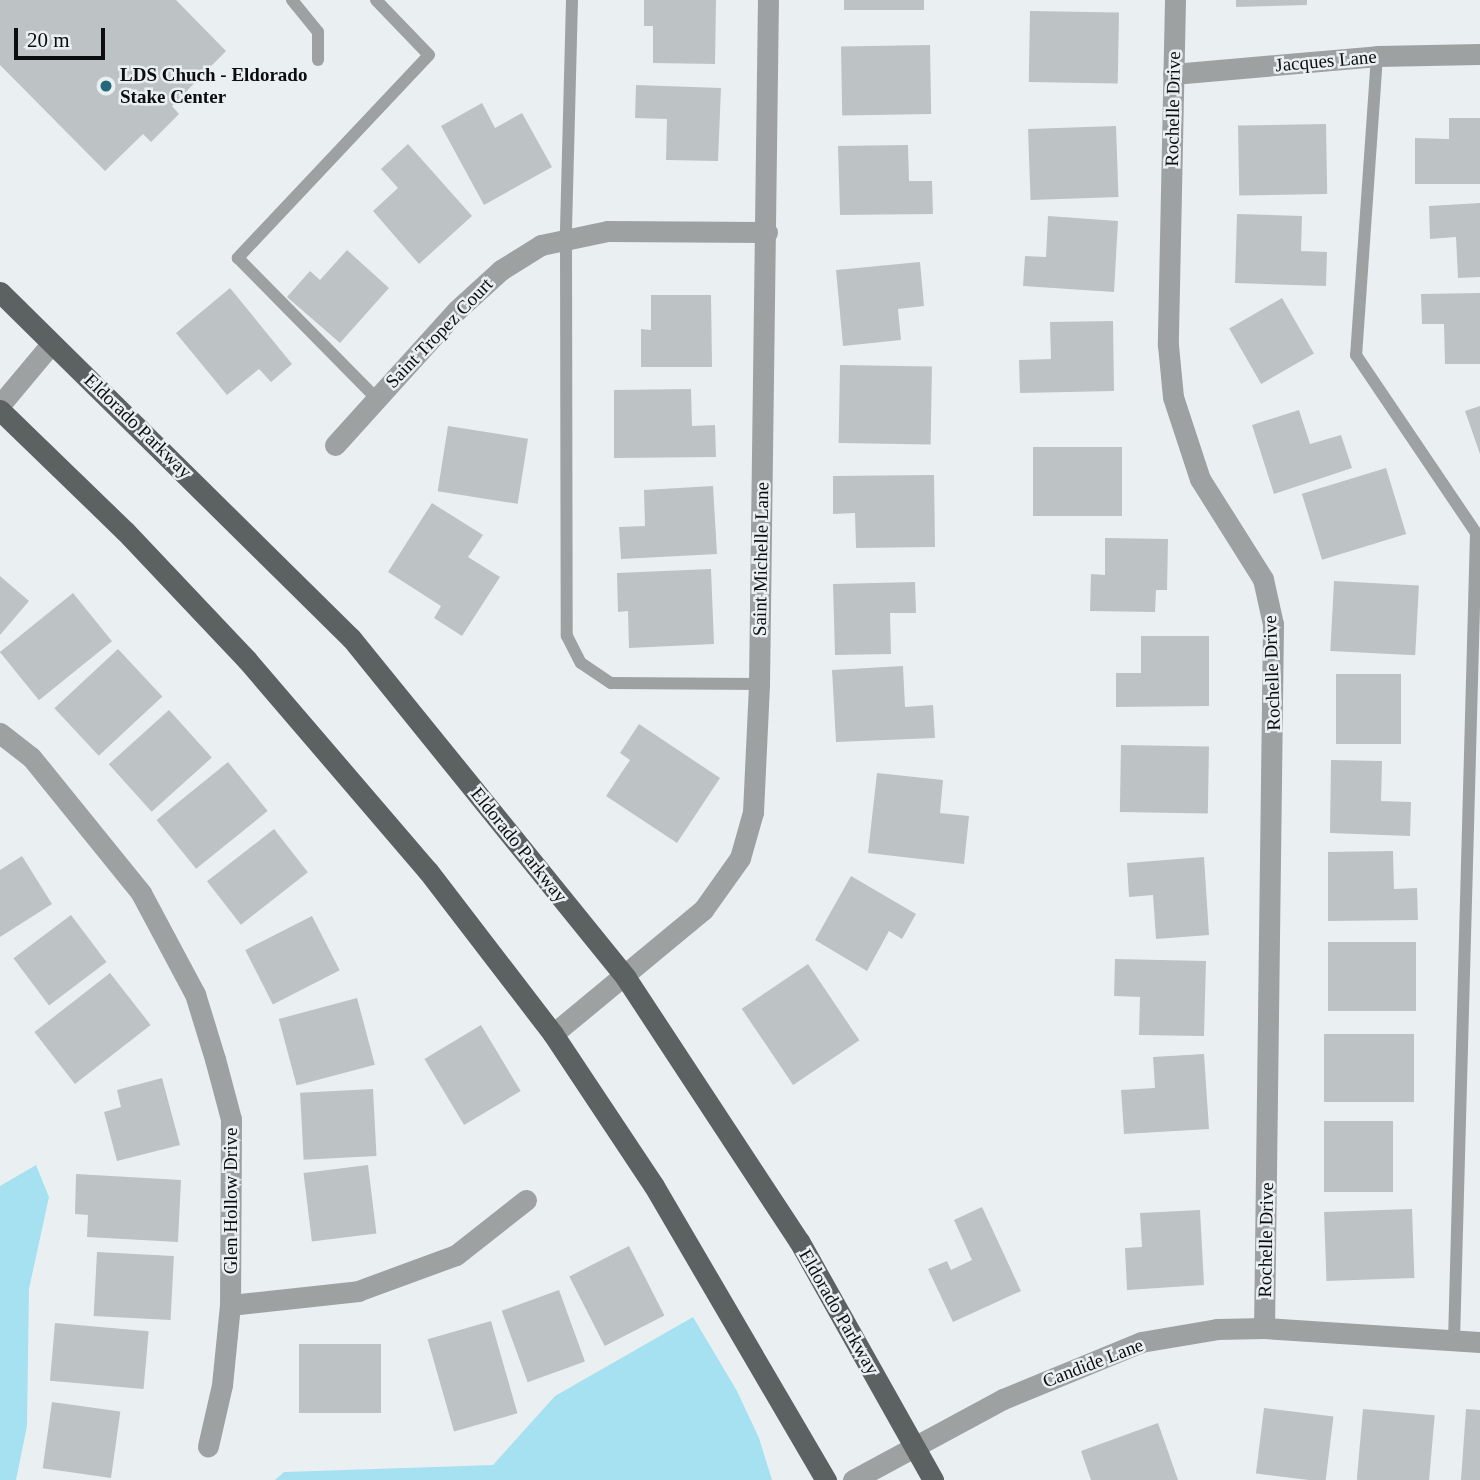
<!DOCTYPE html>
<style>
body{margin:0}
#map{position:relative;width:1480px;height:1480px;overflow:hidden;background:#eaf0f2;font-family:Georgia,serif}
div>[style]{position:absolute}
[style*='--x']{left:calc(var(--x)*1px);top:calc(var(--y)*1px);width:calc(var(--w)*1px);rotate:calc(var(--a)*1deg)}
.green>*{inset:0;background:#a6e1f2}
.building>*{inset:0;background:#bdc3c5;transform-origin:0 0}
.service>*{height:12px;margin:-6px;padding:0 6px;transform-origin:6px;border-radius:6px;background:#9ea1a1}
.minor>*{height:21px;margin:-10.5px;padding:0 10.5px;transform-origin:10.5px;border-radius:10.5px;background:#9ea1a1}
.primary>*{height:21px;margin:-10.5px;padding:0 10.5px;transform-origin:10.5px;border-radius:10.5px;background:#5c6162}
.dots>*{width:19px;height:19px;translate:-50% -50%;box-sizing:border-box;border:4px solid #eaf0f2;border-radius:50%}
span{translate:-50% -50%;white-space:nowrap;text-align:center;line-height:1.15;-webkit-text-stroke:5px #eaf0f2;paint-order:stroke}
.street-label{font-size:19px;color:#0b0d0e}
.poi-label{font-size:19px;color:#0b0d0e;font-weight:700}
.left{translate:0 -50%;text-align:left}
.scale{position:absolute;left:14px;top:28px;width:91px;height:32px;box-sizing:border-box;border:4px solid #0b0d0e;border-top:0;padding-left:9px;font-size:21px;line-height:24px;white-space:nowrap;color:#0b0d0e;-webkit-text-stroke:5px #eaf0f2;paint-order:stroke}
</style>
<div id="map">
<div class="green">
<i style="clip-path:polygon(36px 1165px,49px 1197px,29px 1289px,27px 1426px,16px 1480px,0 1480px,0 1186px)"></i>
<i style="clip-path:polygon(693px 1317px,737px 1391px,759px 1438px,772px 1480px,275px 1480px,284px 1472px,493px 1465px,555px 1396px)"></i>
</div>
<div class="building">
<i style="clip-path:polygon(0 0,176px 0,226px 51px,172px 106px,179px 114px,151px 142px,143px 134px,105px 171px,0 65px)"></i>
<i style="clip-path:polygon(644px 0,716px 0,715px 64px,653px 63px,653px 26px,644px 26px)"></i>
<i style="left:844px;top:0;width:80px;height:10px"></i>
<i style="clip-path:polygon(1236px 0,1307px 0,1307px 5px,1236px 7px)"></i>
<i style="left:1030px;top:11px;width:89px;height:71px;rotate:1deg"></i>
<i style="left:930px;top:45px;width:69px;height:89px;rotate:89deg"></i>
<i style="clip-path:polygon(636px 85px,721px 88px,718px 161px,666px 160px,667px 119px,635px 118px)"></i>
<i style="clip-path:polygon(482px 103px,495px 128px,522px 113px,552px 167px,484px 205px,441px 126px)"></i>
<i style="clip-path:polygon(1449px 118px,1480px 118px,1480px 184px,1415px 184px,1415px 138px,1449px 139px)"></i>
<i style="left:1326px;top:124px;width:70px;height:88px;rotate:89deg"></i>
<i style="left:1116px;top:126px;width:71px;height:88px;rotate:88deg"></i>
<i style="clip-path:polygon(408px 144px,472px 216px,419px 264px,373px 211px,398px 188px,381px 169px)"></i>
<i style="clip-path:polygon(908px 145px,909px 181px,932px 181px,933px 214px,840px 215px,838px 146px)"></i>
<i style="clip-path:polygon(1480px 203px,1480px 277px,1458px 278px,1456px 237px,1430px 239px,1429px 206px)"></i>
<i style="clip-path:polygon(1237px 214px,1302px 216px,1301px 251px,1327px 252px,1326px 286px,1235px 283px)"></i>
<i style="clip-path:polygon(1048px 216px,1118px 221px,1114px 292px,1023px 286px,1025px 256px,1046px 257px)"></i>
<i style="clip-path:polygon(347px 250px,389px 288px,340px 343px,287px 297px,310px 271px,320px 280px)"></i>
<i style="clip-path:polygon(920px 262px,924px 306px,898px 309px,901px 340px,843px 346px,836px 270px)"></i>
<i style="clip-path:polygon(230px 288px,292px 364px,271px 382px,259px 369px,227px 395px,176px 333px)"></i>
<i style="clip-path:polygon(1480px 293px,1480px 364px,1445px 364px,1444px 324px,1422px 324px,1421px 294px)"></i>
<i style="clip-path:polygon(651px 295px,711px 295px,712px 367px,641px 367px,641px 329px,651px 330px)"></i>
<i style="left:1282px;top:298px;width:64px;height:61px;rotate:60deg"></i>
<i style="clip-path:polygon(1113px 321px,1114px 391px,1020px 393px,1019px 360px,1051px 359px,1050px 322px)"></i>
<i style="left:840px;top:365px;width:92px;height:78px;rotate:1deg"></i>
<i style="clip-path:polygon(691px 389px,692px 426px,715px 425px,716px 457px,614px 458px,614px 390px)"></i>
<i style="clip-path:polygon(1480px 406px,1480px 454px,1465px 411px)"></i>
<i style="clip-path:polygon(1299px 410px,1310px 444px,1341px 435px,1352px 468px,1274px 494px,1252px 425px)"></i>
<i style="left:448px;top:426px;width:81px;height:66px;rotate:9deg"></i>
<i style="left:1033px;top:447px;width:89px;height:69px"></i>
<i style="left:1386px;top:468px;width:69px;height:88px;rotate:73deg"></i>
<i style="clip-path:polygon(934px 475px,935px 547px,856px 548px,855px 513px,833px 514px,833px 476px)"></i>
<i style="clip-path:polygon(713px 486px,717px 554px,621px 559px,619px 527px,645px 526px,644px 490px)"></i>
<i style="clip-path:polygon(432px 503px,483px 535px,468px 557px,500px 577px,462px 636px,434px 618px,441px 606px,388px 572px)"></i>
<i style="clip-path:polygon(1105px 538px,1168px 539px,1167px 590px,1156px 590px,1155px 612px,1090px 611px,1091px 574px,1105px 575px)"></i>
<i style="clip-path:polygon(711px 569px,714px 644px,629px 648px,628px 611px,618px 612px,617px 573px)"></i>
<i style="clip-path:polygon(0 576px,29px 601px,0 635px)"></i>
<i style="left:1334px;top:581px;width:85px;height:70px;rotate:3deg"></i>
<i style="clip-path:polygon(915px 582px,916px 613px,890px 613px,891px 654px,835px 655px,833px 584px)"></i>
<i style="left:73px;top:593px;width:62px;height:94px;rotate:51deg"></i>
<i style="clip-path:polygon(1141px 636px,1209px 636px,1209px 706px,1116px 707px,1116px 673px,1141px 673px)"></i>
<i style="left:118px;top:649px;width:65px;height:87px;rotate:47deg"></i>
<i style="clip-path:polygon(903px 666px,905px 707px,933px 705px,935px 738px,836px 742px,832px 670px)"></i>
<i style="left:1336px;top:674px;width:65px;height:70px"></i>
<i style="left:169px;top:710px;width:64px;height:81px;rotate:48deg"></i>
<i style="clip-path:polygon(639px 724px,720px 778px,677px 843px,606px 796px,630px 760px,620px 753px)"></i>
<i style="left:1121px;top:745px;width:88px;height:67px;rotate:1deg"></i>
<i style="clip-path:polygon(1331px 760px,1382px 761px,1381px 801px,1411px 802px,1410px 836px,1330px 833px)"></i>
<i style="left:228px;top:762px;width:63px;height:92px;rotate:51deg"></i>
<i style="clip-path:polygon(877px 773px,943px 780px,940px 813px,969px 816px,964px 864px,868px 853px)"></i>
<i style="left:274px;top:829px;width:55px;height:85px;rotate:52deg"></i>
<i style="clip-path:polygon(1393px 851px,1394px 889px,1417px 888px,1418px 920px,1328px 921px,1328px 852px)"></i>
<i style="clip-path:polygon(22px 856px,52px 904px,0 937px,0 870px)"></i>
<i style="clip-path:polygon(1204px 857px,1209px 935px,1156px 939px,1153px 895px,1129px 897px,1127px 863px)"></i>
<i style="clip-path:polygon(851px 876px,916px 914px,902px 939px,889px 931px,867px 971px,815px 940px)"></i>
<i style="left:71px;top:915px;width:59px;height:72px;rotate:53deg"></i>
<i style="left:312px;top:916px;width:61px;height:75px;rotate:63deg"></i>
<i style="left:1328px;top:942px;width:88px;height:69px"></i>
<i style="clip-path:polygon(1115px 959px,1206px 961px,1204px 1036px,1139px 1035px,1140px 997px,1114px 996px)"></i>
<i style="left:808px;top:964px;width:92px;height:80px;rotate:56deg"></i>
<i style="left:110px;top:973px;width:66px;height:96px;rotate:52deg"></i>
<i style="left:357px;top:998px;width:69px;height:81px;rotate:75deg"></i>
<i style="left:481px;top:1025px;width:77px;height:66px;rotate:59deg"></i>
<i style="left:1324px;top:1034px;width:90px;height:68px"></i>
<i style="clip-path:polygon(1204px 1054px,1209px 1129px,1124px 1134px,1121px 1090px,1155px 1088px,1153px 1057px)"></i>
<i style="clip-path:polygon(162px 1078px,180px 1145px,117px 1161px,104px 1112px,121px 1107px,117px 1090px)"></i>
<i style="left:373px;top:1089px;width:67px;height:73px;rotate:87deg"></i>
<i style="left:1393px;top:1121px;width:71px;height:69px;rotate:90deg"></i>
<i style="left:368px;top:1165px;width:69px;height:65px;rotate:83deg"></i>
<i style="clip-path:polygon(76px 1174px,181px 1180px,178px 1242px,87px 1237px,88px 1215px,75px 1214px)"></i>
<i style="clip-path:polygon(982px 1207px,1021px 1291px,953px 1322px,928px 1269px,947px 1261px,951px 1270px,972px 1260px,954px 1220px)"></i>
<i style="left:1412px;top:1209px;width:69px;height:88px;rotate:88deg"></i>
<i style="clip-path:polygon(1200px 1210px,1204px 1285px,1127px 1290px,1125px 1248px,1142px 1247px,1140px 1213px)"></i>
<i style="left:629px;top:1246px;width:78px;height:67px;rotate:63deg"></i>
<i style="left:97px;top:1252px;width:77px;height:64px;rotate:3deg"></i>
<i style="left:559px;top:1290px;width:76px;height:61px;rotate:70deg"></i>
<i style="left:491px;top:1321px;width:96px;height:66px;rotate:74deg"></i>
<i style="left:55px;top:1323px;width:94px;height:58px;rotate:5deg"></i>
<i style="left:299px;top:1344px;width:82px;height:69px"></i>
<i style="left:52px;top:1402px;width:69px;height:67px;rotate:8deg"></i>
<i style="left:1264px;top:1408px;width:70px;height:66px;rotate:7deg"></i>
<i style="left:1363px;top:1409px;width:72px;height:71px;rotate:5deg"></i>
<i style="clip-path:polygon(1466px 1409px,1480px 1410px,1480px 1480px,1461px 1480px)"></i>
<i style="clip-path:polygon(1158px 1423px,1178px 1480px,1091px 1480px,1081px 1451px)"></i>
</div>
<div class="service">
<i style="--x:292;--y:0;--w:41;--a:50.9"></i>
<i style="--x:318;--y:32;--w:28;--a:90"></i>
<i style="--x:376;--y:0;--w:76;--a:46.1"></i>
<i style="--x:429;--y:55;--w:279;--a:133.3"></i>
<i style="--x:238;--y:258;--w:198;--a:45.4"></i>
<i style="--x:572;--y:0;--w:237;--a:91.5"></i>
<i style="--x:566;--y:237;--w:399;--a:89.9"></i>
<i style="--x:567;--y:636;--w:30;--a:63"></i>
<i style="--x:581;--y:663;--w:36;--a:34"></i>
<i style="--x:611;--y:683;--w:148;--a:0.4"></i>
<i style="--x:1377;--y:56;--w:300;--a:94"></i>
<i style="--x:1356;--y:355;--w:215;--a:56"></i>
<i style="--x:1476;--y:533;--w:808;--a:91.56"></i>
</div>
<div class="minor">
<i style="--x:1175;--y:0;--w:345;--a:91.2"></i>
<i style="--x:1168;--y:345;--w:52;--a:84.5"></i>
<i style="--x:1173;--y:397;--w:86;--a:71.8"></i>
<i style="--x:1200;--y:479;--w:118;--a:57.8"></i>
<i style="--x:1263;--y:579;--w:46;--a:77.5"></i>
<i style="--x:1273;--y:624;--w:704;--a:90.73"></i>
<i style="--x:1173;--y:74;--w:205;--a:-5"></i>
<i style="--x:1377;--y:56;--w:103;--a:-1.1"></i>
<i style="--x:0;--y:405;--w:80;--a:-50.1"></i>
<i style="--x:335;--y:445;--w:182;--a:-47.9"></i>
<i style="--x:457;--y:310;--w:59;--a:-42.3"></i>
<i style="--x:501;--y:270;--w:47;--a:-32"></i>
<i style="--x:541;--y:245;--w:68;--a:-11.8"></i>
<i style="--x:608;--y:231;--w:159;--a:0.4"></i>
<i style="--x:0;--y:733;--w:39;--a:38"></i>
<i style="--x:31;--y:757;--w:175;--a:51"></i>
<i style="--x:141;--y:893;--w:115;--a:61.9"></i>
<i style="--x:195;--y:994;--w:68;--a:72.9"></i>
<i style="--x:215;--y:1059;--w:62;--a:75.1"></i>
<i style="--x:231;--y:1119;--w:186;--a:90.3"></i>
<i style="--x:230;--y:1305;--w:80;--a:95.7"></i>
<i style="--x:222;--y:1385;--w:63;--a:102.9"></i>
<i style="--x:553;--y:1034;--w:195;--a:-39.6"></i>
<i style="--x:703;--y:910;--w:64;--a:-54.6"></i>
<i style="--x:740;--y:858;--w:48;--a:-74.2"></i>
<i style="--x:753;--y:812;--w:128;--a:-87.3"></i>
<i style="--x:759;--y:684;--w:684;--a:-89.25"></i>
<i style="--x:230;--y:1305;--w:129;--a:-6.2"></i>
<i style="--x:358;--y:1291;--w:104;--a:-20.2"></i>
<i style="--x:456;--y:1255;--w:89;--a:-38.2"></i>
<i style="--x:853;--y:1480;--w:170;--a:-28.4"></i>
<i style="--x:1003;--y:1399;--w:149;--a:-22.4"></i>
<i style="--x:1141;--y:1342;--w:77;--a:-9.7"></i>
<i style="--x:1217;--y:1329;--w:47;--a:-1.2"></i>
<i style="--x:1264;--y:1328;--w:216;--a:3.7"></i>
</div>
<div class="primary">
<i style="--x:0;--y:292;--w:493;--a:44.6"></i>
<i style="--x:351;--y:638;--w:437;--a:51"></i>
<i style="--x:626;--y:978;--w:315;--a:56.7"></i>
<i style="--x:799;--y:1241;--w:274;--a:60.7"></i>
<i style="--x:0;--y:410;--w:174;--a:44.1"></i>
<i style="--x:125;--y:531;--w:178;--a:46.6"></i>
<i style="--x:247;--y:660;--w:278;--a:49.4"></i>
<i style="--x:428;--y:871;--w:205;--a:52.5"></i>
<i style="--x:553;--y:1034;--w:182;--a:56.4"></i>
<i style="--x:654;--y:1186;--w:341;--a:59.7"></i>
</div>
<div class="dots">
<i style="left:106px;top:86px;background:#246979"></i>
</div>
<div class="street-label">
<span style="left:1326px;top:61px;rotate:-5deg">Jacques Lane</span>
<span style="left:1173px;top:109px;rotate:-89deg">Rochelle Drive</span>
<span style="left:439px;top:333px;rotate:-46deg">Saint Tropez Court</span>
<span style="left:138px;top:426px;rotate:44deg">Eldorado Parkway</span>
<span style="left:761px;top:559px;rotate:-89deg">Saint Michelle Lane</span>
<span style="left:1272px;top:673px;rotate:-92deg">Rochelle Drive</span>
<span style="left:519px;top:845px;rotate:51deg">Eldorado Parkway</span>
<span style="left:231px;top:1201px;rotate:-90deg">Glen Hollow Drive</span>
<span style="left:1266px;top:1240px;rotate:-89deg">Rochelle Drive</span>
<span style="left:839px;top:1312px;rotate:60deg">Eldorado Parkway</span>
<span style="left:1093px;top:1363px;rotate:-21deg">Candide Lane</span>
</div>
<div class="poi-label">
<span class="left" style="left:120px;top:86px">LDS Chuch - Eldorado<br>Stake Center</span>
</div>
<div class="scale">20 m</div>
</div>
